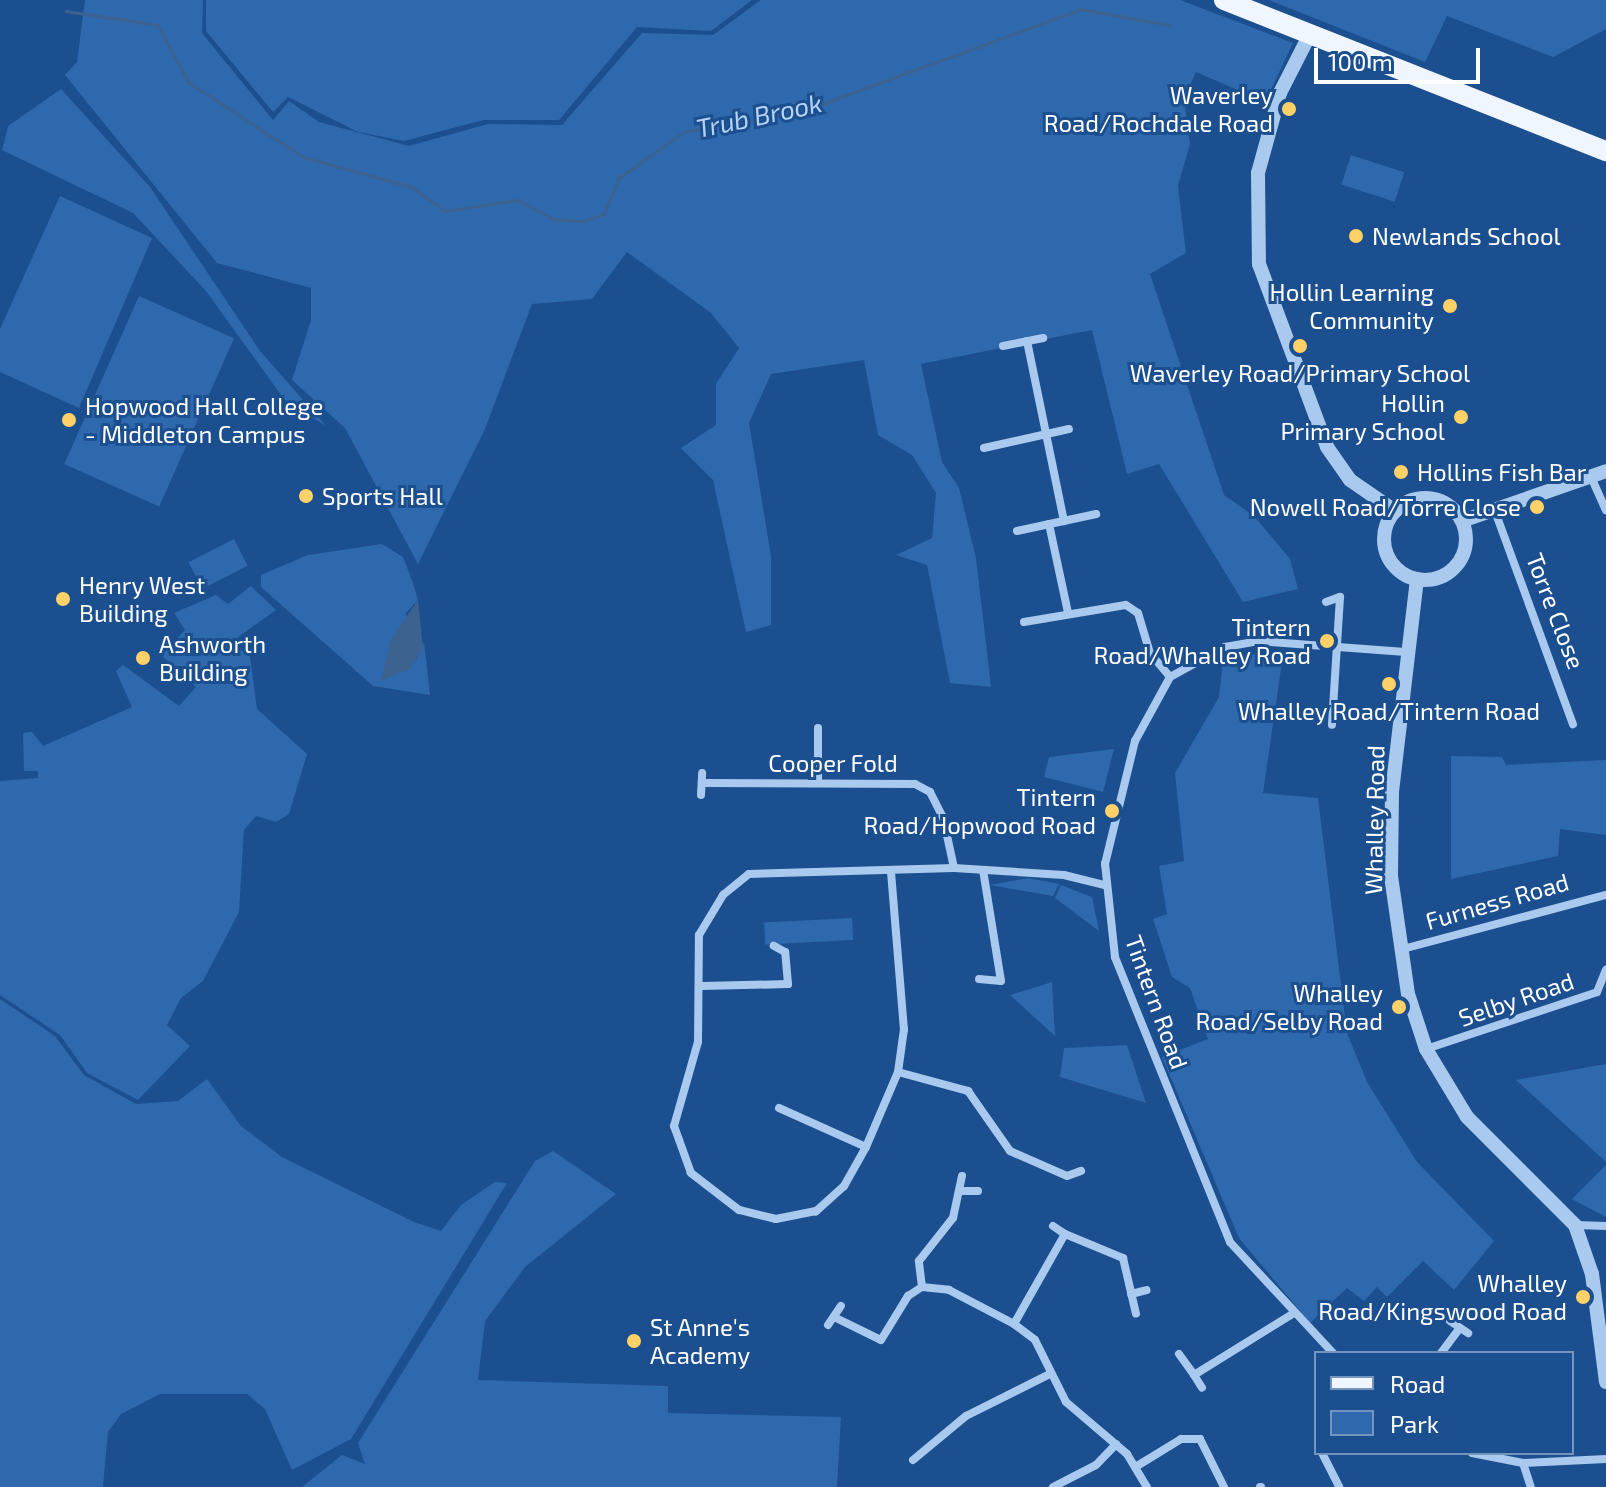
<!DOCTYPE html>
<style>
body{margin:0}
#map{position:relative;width:1606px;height:1487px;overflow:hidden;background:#1b4f8f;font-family:"Exo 2",sans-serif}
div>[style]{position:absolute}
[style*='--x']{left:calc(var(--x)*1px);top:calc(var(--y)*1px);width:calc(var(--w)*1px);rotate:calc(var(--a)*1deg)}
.green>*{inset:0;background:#2e69ad;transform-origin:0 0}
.water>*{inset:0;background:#3c6290}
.stream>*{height:3px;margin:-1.5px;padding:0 1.5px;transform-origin:1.5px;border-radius:1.5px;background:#3c6290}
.minor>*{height:8px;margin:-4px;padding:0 4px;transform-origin:4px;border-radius:4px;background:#a9c9ee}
.tertiary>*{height:14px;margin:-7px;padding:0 7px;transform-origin:7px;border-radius:7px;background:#a9c9ee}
.tertiary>.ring{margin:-7px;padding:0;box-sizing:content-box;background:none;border:14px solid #a9c9ee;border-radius:50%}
.primary>*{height:20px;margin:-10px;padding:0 10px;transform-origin:10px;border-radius:10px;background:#f0f6ff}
.dots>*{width:22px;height:22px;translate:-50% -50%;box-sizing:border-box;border:4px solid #1b4f8f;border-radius:50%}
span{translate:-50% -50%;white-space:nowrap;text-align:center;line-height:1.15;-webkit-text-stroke:6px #1b4f8f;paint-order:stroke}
.poi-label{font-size:24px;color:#fff}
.right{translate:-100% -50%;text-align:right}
.left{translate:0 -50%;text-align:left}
.street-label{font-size:24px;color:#fff}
.water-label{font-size:26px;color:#b5d3f5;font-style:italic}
.legend{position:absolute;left:1314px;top:1351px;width:260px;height:104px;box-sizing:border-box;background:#1b4f8f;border:2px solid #7695bc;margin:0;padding:10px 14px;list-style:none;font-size:24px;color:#fff}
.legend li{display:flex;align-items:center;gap:16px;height:40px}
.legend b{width:40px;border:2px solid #7695bc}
.scale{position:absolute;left:1314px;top:48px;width:166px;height:36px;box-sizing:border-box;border:4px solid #fff;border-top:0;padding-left:10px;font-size:24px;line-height:28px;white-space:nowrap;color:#fff;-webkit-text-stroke:6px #1b4f8f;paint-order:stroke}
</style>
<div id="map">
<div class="green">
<i style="clip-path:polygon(85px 0,203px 0,202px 33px,273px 120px,289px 101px,319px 122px,409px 146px,488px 124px,562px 125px,642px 33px,713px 35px,761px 0,1180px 0,1293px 43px,1265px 102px,1196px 72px,1184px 99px,1190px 144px,1178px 186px,1186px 253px,1150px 274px,1224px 495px,1254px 516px,1290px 559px,1298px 589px,1243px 602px,1159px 464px,1127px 474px,1092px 330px,921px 364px,942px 462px,959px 488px,976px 558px,991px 687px,950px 683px,927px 565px,896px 555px,932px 538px,936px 493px,912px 455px,878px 435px,864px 360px,771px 374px,749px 423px,771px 556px,771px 625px,746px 632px,713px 480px,681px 448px,716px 425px,716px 384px,739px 348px,711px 313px,627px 252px,592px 299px,532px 304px,485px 429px,418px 564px,345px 428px,292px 380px,311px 320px,311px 288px,217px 263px,65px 75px,77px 62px)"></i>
<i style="clip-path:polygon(206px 0,752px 0,711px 31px,637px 27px,559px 120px,483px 120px,404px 141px,358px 132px,288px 97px,273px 112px,206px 31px)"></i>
<i style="clip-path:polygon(1269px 0,1606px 0,1606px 29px,1553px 57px,1447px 16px,1425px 62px)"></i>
<i style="clip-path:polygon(61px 89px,150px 187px,260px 351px,326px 426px,284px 399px,206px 291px,133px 213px,2px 150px,8px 126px)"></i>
<i style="left:1351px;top:155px;width:56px;height:31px;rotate:18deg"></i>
<i style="clip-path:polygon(60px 196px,152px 238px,79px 408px,0 372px,0 329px)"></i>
<i style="left:139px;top:296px;width:104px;height:184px;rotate:24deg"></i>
<i style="left:234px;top:539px;width:30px;height:51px;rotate:63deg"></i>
<i style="clip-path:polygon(382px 544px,403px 557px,413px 583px,418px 600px,406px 613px,416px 661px,424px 642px,430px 695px,373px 686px,261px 587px,261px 575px,308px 555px)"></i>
<i style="clip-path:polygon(251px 586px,276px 610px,230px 643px,250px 656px,257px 709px,307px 754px,289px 814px,276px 822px,256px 816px,244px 830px,239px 912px,203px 981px,181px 998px,167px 1025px,190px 1046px,138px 1100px,87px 1073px,60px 1035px,0 995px,0 781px,38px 778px,38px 771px,24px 771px,23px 733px,32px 732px,43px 746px,132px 707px,116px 671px,123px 665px,179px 706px,196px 687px,161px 655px,185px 630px,174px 613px,216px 595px,228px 604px)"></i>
<i style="clip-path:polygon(1251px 654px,1283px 655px,1263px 793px,1318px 798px,1347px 1033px,1367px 1082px,1417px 1162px,1494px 1241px,1454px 1290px,1423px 1261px,1387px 1297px,1377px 1287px,1364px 1301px,1347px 1288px,1310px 1323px,1239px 1238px,1162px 1057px,1208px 1039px,1190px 988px,1172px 977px,1153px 919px,1167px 914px,1159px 866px,1184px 861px,1175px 773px,1219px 697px,1223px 660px)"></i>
<i style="clip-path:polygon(1114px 749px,1103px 792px,1044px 777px,1049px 757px)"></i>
<i style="clip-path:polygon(1451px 756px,1502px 757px,1506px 765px,1606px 760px,1606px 835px,1560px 829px,1558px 856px,1451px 879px)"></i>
<i style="clip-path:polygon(1028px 878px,1059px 884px,1053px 896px,990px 885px)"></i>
<i style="clip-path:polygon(1061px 885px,1092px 897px,1099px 931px,1055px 898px)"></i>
<i style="left:852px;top:918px;width:22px;height:88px;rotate:87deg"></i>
<i style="clip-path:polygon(1052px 982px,1055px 1035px,1055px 1036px,1010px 995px)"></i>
<i style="clip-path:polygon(0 999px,55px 1036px,84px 1075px,136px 1104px,178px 1101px,207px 1079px,241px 1126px,282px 1157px,414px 1222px,441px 1231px,461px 1205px,495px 1182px,507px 1183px,351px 1439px,292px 1470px,265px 1409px,247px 1394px,160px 1394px,121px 1414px,108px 1432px,103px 1487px,0 1487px)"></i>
<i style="clip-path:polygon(1127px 1045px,1146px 1103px,1060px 1077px,1064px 1048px)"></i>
<i style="clip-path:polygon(1606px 1064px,1606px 1162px,1516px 1080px)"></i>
<i style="clip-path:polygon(553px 1151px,616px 1194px,525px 1267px,485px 1321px,478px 1380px,668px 1386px,668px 1413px,841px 1417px,837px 1487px,302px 1487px,342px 1455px,365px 1464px,358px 1443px,535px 1161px)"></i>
<i style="clip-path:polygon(1606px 1165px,1606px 1217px,1572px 1199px)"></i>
</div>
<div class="water">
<i style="clip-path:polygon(418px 600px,423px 648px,410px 669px,381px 681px,391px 639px)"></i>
</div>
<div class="stream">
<i style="--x:66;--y:11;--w:93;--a:8.7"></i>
<i style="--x:158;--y:25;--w:64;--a:62.2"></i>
<i style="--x:188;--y:82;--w:137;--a:33.1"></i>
<i style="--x:303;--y:157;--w:113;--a:15.4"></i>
<i style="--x:412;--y:187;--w:41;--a:36"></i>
<i style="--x:445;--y:211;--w:74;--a:-8.6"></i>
<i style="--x:518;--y:200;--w:40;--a:28"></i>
<i style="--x:553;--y:219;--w:31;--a:4"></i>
<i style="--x:584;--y:221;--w:21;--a:-19"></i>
<i style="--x:604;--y:214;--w:38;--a:-68"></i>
<i style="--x:618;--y:179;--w:80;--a:-35.9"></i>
<i style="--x:683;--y:132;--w:119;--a:-9.7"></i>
<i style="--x:800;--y:112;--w:299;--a:-20.1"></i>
<i style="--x:1081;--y:9;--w:89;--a:10.3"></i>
</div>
<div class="minor">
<i style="--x:1027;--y:341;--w:184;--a:78.4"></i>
<i style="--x:1003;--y:346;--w:41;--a:-11.3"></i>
<i style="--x:984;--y:448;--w:87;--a:-12.6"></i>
<i style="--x:1592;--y:479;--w:34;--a:66"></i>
<i style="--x:1496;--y:514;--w:224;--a:69.9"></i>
<i style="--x:1049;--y:524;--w:91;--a:77.9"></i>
<i style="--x:1017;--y:531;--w:81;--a:-12.1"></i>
<i style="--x:1326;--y:602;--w:15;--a:-20"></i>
<i style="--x:1340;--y:597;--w:128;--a:93.6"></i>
<i style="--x:1024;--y:622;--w:103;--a:-9.5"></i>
<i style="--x:1126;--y:605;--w:14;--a:34"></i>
<i style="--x:1138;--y:613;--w:42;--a:73.3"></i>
<i style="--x:1150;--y:653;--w:31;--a:50"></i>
<i style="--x:818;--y:728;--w:55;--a:90"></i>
<i style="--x:702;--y:783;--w:213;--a:0.3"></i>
<i style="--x:915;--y:784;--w:17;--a:28"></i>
<i style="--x:930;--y:792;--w:28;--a:63"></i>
<i style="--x:943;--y:817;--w:52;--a:77.8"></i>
<i style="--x:701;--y:795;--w:22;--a:-87"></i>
<i style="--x:891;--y:872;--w:158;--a:85.3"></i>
<i style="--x:904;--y:1029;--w:43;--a:97.9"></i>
<i style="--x:898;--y:1072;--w:82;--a:113.1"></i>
<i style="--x:866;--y:1147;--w:45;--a:119.4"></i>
<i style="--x:844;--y:1186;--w:38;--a:138"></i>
<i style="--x:816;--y:1211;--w:41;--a:168.7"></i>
<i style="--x:776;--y:1219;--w:38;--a:-166"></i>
<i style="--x:739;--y:1210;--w:61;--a:-142.4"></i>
<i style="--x:691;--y:1173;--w:50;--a:-109.9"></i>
<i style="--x:674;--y:1126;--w:87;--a:-74.1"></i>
<i style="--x:698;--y:1042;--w:107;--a:-89.5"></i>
<i style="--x:699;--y:935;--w:47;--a:-59"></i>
<i style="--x:723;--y:895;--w:33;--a:-39"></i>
<i style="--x:749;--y:874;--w:205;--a:-1.7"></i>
<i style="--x:954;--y:868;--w:110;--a:3.6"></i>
<i style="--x:1064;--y:875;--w:41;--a:14"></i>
<i style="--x:1399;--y:950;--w:214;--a:-14.9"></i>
<i style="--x:979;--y:979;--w:22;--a:5"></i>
<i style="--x:1001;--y:981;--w:112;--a:-99.2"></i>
<i style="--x:702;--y:986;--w:86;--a:-1.3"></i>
<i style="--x:788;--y:984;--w:32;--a:-95"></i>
<i style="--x:785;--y:952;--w:13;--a:-151"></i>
<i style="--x:1426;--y:1049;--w:180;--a:-18.4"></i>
<i style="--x:1597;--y:992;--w:24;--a:-68"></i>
<i style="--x:898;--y:1072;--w:73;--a:15.2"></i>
<i style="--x:968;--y:1091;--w:73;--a:55"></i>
<i style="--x:1010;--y:1151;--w:62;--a:23.7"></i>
<i style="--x:1067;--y:1176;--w:15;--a:-20"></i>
<i style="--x:779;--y:1108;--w:95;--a:24.1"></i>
<i style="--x:960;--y:1191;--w:18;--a:0"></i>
<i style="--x:1575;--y:1225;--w:31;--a:2"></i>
<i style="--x:1053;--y:1226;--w:14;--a:34"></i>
<i style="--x:922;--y:1287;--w:26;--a:-97"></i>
<i style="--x:919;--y:1261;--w:55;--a:-51.7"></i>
<i style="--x:953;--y:1218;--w:43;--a:-77.9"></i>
<i style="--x:1131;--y:1294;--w:16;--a:-14"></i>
<i style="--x:834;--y:1317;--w:52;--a:26.1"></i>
<i style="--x:881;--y:1340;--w:52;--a:-58.5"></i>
<i style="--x:908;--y:1296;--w:17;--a:-33"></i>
<i style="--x:922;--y:1287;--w:27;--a:6"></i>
<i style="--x:949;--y:1290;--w:73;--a:27.6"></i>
<i style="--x:1014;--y:1324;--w:26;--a:37"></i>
<i style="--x:1035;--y:1340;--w:69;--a:63.4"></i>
<i style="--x:1066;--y:1402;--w:80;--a:40.4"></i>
<i style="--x:1127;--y:1454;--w:39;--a:59"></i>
<i style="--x:1450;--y:1321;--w:22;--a:34"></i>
<i style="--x:1014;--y:1324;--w:103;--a:-60.5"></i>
<i style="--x:1065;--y:1234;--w:63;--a:22.5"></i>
<i style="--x:1123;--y:1258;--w:57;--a:76.9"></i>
<i style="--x:828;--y:1325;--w:23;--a:-56"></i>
<i style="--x:1333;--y:1353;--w:151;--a:-132.9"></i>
<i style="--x:1230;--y:1242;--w:307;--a:-112"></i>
<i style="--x:1115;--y:957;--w:94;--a:-96.1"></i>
<i style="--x:1105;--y:864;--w:127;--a:-76.3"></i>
<i style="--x:1135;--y:741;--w:73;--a:-61.3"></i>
<i style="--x:1170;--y:677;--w:63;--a:-28.6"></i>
<i style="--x:1225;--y:647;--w:34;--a:-10"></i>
<i style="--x:1258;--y:641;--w:148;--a:4.3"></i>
<i style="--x:1441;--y:1353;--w:31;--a:-53"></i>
<i style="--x:1179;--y:1354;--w:26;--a:54"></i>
<i style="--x:1194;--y:1375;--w:118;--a:-31.8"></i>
<i style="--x:1194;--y:1375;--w:15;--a:58"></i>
<i style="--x:1322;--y:1453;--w:38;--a:63"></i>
<i style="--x:1472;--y:1453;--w:52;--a:11.1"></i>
<i style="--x:1523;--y:1463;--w:83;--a:-2.8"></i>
<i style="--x:913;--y:1460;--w:69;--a:-39.7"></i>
<i style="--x:966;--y:1416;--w:94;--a:-26.6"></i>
<i style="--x:1523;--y:1463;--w:25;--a:72"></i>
<i style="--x:1137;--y:1466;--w:52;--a:-31.5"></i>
<i style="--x:1181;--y:1439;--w:19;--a:0"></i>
<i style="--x:1200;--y:1439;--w:54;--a:63.4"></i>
<i style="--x:1053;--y:1487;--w:48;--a:-27.1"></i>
<i style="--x:1096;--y:1465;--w:29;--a:-46"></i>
<i style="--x:1260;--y:1487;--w:1;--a:0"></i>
</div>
<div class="tertiary">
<i style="--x:1309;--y:36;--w:64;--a:117"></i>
<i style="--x:1280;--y:93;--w:83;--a:105.4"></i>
<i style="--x:1258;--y:173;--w:91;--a:89.4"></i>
<i style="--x:1259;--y:264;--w:195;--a:69.6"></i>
<i style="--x:1327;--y:447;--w:40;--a:55.1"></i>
<i style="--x:1350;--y:480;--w:55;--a:34.6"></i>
<i class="ring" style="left:1384px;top:498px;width:68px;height:68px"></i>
<i style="--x:1462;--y:521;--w:152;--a:-19.1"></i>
<i style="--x:1417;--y:579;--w:214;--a:96.7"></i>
<i style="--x:1392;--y:792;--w:84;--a:90.7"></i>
<i style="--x:1391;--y:876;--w:119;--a:81.8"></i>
<i style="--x:1408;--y:994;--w:58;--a:71.9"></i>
<i style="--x:1426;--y:1049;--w:79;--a:58.9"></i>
<i style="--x:1467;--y:1117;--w:153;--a:45"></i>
<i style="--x:1575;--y:1225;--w:52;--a:70.9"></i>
<i style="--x:1592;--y:1274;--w:109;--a:82.6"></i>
</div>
<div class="primary">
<i style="--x:1224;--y:0;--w:411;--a:21.6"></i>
</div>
<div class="dots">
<i style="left:1289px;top:109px;background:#ffd166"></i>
<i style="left:1356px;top:236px;background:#ffd166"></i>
<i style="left:1450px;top:306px;background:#ffd166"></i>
<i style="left:1300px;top:346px;background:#ffd166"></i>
<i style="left:1461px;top:417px;background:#ffd166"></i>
<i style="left:69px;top:420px;background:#ffd166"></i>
<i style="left:1401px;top:472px;background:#ffd166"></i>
<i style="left:306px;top:496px;background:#ffd166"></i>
<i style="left:1537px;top:507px;background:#ffd166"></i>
<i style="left:63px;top:599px;background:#ffd166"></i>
<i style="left:1327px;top:641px;background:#ffd166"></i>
<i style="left:143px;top:658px;background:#ffd166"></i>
<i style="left:1389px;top:684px;background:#ffd166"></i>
<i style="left:1112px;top:811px;background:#ffd166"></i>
<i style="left:1399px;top:1007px;background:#ffd166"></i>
<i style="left:1583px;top:1297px;background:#ffd166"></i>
<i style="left:634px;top:1341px;background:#ffd166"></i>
</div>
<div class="poi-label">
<span class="right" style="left:1273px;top:109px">Waverley<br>Road/Rochdale Road</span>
<span class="left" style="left:1372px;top:236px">Newlands School</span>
<span class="right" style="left:1434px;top:306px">Hollin Learning<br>Community</span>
<span style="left:1300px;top:373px">Waverley Road/Primary School</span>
<span class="right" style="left:1445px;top:417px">Hollin<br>Primary School</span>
<span class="left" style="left:85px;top:420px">Hopwood Hall College<br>- Middleton Campus</span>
<span class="left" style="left:1417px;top:472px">Hollins Fish Bar</span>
<span class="left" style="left:322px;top:496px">Sports Hall</span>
<span class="right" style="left:1521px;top:507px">Nowell Road/Torre Close</span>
<span class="left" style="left:79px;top:599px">Henry West<br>Building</span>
<span class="right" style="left:1311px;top:641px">Tintern<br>Road/Whalley Road</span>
<span class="left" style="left:159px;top:658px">Ashworth<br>Building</span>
<span style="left:1389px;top:711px">Whalley Road/Tintern Road</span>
<span class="right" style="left:1096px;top:811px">Tintern<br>Road/Hopwood Road</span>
<span class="right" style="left:1383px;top:1007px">Whalley<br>Road/Selby Road</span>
<span class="right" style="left:1567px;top:1297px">Whalley<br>Road/Kingswood Road</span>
<span class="left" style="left:650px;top:1341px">St Anne's<br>Academy</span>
</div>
<div class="street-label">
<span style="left:1556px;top:611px;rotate:69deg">Torre Close</span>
<span style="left:833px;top:763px">Cooper Fold</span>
<span style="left:1374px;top:820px;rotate:-89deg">Whalley Road</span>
<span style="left:1497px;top:901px;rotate:-16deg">Furness Road</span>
<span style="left:1516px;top:999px;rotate:-19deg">Selby Road</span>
<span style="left:1157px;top:1002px;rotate:70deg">Tintern Road</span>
</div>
<div class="water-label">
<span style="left:759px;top:115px;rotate:-12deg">Trub Brook</span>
</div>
<ul class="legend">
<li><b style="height:10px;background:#f0f6ff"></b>Road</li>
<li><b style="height:22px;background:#2e69ad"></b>Park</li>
</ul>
<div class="scale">100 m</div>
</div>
